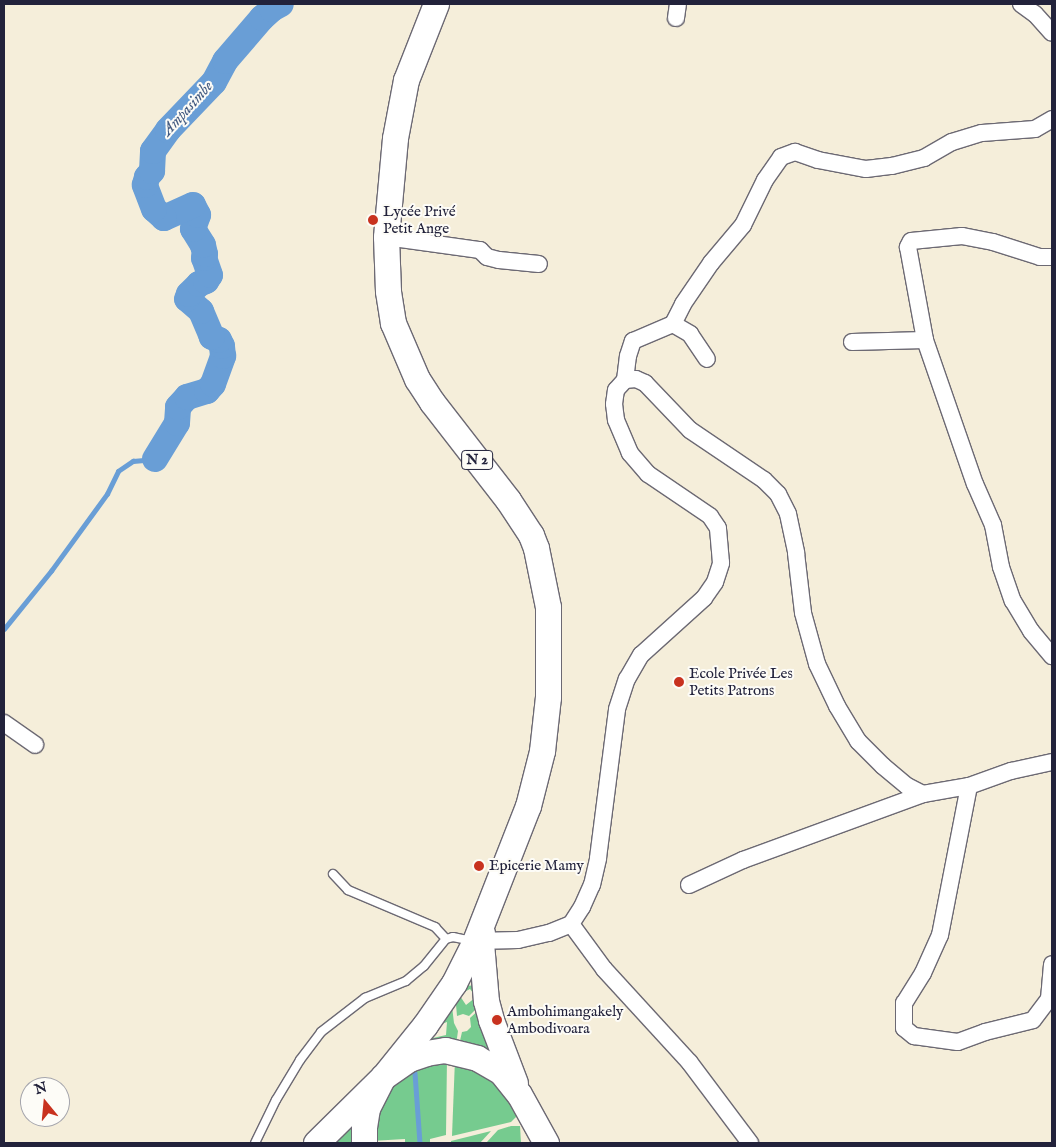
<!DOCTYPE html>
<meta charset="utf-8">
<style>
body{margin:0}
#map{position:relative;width:1056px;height:1147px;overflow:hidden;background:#f5eeda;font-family:"IM FELL English",serif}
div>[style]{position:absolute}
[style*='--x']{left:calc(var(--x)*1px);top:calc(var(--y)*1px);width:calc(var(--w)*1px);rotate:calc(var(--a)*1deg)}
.green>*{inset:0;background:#76cb8f}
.stream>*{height:4.5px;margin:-2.25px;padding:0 2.25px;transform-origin:2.25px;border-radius:2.25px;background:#699ed6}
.river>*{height:26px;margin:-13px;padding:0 13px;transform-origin:13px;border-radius:13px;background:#699ed6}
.roads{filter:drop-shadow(1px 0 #6c6973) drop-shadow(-1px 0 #6c6973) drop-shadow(0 1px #6c6973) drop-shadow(0 -1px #6c6973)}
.service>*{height:8px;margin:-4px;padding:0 4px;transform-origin:4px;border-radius:4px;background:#fff}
.minor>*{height:16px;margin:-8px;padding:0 8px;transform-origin:8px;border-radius:8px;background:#fff}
.primary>*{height:25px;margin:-12.5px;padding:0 12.5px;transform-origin:12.5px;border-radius:12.5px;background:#fff}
.dots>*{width:14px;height:14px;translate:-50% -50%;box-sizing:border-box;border:2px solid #fdfcf7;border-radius:50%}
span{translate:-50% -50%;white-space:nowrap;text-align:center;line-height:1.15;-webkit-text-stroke:4px #fdfcf7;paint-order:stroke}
.shield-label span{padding:1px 4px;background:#fdfcf7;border:1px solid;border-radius:4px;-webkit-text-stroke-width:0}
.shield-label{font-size:14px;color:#22223b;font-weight:700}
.poi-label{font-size:15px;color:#22223b}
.left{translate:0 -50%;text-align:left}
.water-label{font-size:16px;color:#425a81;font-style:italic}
.frame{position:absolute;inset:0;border:5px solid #22223b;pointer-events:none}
.north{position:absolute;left:20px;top:1077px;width:50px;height:50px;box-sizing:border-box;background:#fdfcf7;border:1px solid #a5a5ac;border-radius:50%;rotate:343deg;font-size:14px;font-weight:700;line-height:20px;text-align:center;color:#22223b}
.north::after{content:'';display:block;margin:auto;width:18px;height:22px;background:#c8321e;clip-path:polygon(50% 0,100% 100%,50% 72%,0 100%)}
</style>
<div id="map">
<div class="green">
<i style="clip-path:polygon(459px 985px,477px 986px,481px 1004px,469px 1016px,463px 1014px,457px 1016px,455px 993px,460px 996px,466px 1005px,476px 997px,470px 989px,460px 994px)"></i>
<i style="clip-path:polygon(451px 998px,454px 1023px,458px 1031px,456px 1045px,425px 1046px,434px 1028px,433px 1038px,446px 1035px,447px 1022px,434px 1027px)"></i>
<i style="clip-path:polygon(482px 1007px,502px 1064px,459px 1045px,462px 1032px,467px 1031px,471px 1027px,470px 1018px)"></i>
<i style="clip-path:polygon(447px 1058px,446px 1135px,430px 1139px,430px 1143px,405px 1143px,405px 1139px,371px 1141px,377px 1104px,406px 1069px)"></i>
<i style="clip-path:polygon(455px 1059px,493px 1073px,518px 1115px,511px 1122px,452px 1136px)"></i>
<i style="clip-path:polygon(357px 1113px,356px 1143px,327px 1143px)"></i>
<i style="clip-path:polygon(511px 1126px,520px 1126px,521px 1143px,486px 1143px,498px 1130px)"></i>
<i style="clip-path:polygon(491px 1131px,480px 1143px,451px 1143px,451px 1141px)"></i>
</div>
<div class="stream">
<i style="--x:4;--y:629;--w:75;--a:-51"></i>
<i style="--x:51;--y:571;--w:95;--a:-54"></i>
<i style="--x:107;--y:494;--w:25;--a:-64"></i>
<i style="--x:118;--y:471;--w:18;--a:-34"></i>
<i style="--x:133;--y:461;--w:22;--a:-5"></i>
<i style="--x:415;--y:1073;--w:70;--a:85.9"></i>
</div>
<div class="river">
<i style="--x:155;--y:459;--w:42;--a:-58.6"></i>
<i style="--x:177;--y:423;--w:16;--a:-86"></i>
<i style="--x:178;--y:407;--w:13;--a:-48"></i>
<i style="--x:187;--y:397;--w:21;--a:-17"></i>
<i style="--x:207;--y:391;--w:9;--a:-49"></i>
<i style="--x:213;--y:384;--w:30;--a:-70"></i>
<i style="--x:223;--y:356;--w:10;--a:-96"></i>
<i style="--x:222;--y:346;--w:7;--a:-117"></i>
<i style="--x:219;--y:340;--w:8;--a:-157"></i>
<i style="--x:212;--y:337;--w:28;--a:-113"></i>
<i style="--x:201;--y:311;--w:18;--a:-139"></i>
<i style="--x:187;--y:299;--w:5;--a:-68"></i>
<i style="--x:189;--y:294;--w:14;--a:-45"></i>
<i style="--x:199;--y:284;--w:8;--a:-23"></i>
<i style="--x:206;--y:281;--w:7;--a:-56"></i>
<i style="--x:210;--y:275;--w:18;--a:-109"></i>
<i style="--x:204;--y:258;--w:4;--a:-76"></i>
<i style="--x:205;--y:254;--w:9;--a:-103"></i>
<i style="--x:203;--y:245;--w:19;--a:-122"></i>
<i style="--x:193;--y:229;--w:15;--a:-70"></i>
<i style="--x:198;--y:215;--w:11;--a:-117"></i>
<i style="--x:193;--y:205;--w:32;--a:156"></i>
<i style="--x:164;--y:218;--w:13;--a:-138"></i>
<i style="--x:154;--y:209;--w:26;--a:-111"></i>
<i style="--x:145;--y:185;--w:8;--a:-76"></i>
<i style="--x:147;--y:177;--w:8;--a:-50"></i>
<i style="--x:152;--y:171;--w:20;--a:-87"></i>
<i style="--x:153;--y:151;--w:26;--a:-54"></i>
<i style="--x:168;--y:130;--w:66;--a:-46.2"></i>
<i style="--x:214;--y:82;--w:24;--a:-62"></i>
<i style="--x:225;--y:61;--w:57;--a:-49.3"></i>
<i style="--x:262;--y:18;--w:13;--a:-42"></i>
<i style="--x:272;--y:9;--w:10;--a:-29"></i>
</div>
<div class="roads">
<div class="service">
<i style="--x:333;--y:874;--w:22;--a:47"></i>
<i style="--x:348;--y:890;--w:95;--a:23"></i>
<i style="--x:435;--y:927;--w:16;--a:47"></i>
<i style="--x:255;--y:1143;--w:48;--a:-64"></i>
<i style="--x:276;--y:1100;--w:47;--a:-59"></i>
<i style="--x:300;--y:1060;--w:35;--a:-53"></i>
<i style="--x:321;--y:1032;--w:56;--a:-37.7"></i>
<i style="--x:365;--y:998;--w:44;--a:-22.5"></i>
<i style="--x:406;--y:981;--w:23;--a:-40"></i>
<i style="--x:424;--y:966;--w:35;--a:-51"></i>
<i style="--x:446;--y:939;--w:7;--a:-16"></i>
<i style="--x:453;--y:937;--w:19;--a:12"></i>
</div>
<div class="minor">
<i style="--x:1021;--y:4;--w:17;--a:36"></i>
<i style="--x:1035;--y:14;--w:25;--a:48"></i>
<i style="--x:676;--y:18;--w:14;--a:-82"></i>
<i style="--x:386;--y:237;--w:95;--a:7.9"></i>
<i style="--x:480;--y:250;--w:10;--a:45"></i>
<i style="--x:487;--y:257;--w:12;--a:14"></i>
<i style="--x:499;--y:260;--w:40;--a:5.7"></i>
<i style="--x:1052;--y:257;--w:12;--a:180"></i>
<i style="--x:1040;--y:257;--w:49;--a:-162.3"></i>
<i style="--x:993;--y:242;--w:32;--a:-169"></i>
<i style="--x:962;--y:236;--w:51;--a:174.4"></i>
<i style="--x:911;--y:241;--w:7;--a:117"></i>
<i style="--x:908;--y:247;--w:95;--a:79.6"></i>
<i style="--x:925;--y:340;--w:152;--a:70.9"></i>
<i style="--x:975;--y:484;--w:45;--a:66.3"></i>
<i style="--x:993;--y:525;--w:43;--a:79.2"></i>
<i style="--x:1001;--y:567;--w:36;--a:71"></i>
<i style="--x:1013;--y:601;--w:35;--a:59"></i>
<i style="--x:1031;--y:631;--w:33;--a:50"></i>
<i style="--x:673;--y:324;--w:20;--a:30"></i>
<i style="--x:690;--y:334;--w:30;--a:56"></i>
<i style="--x:852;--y:342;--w:73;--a:-1.6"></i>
<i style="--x:625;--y:380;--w:24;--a:-83"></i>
<i style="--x:628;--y:356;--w:16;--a:-72"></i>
<i style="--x:633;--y:341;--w:43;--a:-23"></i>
<i style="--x:673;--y:324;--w:22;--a:-63"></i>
<i style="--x:683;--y:304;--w:50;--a:-55.7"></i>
<i style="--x:711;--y:263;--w:50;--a:-49.9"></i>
<i style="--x:743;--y:225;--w:50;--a:-63.9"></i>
<i style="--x:765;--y:180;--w:28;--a:-55"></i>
<i style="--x:781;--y:157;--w:15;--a:-20"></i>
<i style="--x:795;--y:152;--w:24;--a:19"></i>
<i style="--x:818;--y:160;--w:49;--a:10.6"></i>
<i style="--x:866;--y:169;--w:26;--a:-7"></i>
<i style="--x:892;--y:166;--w:33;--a:-14"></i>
<i style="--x:924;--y:158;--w:32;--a:-30"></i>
<i style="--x:952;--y:142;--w:31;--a:-17"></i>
<i style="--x:982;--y:133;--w:53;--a:-4.3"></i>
<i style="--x:1035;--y:129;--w:20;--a:-30"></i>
<i style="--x:4;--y:723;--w:38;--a:35"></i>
<i style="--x:969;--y:786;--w:152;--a:101"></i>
<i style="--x:940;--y:935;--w:42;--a:114.1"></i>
<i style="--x:923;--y:973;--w:36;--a:122"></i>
<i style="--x:904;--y:1003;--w:25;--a:90"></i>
<i style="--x:904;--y:1028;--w:13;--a:39"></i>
<i style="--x:914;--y:1036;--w:44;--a:7.8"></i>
<i style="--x:958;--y:1042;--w:29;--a:-20"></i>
<i style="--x:985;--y:1032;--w:49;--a:-14"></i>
<i style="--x:1033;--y:1020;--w:26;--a:-53"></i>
<i style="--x:1049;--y:999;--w:35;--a:-85"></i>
<i style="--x:689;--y:885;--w:60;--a:-24.8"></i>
<i style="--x:743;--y:860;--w:192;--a:-20.1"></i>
<i style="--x:571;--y:924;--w:56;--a:53.7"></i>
<i style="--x:604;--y:969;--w:127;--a:47.5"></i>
<i style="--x:690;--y:1063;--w:100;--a:53.1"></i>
<i style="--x:475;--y:941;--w:43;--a:-1.3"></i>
<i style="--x:518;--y:940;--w:32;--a:-13"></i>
<i style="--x:549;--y:933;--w:24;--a:-22"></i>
<i style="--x:571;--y:924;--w:20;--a:-57"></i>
<i style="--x:582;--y:907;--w:24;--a:-66"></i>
<i style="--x:592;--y:885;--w:28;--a:-77"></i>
<i style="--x:598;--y:858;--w:150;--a:-82.7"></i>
<i style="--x:617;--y:709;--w:32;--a:-72"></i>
<i style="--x:627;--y:679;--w:28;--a:-60"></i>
<i style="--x:641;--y:655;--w:85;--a:-42.1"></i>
<i style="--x:704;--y:598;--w:19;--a:-55"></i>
<i style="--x:715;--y:582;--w:20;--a:-72"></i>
<i style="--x:721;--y:563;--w:35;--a:-95"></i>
<i style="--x:718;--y:528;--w:14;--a:-124"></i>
<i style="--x:710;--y:516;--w:75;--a:-145.9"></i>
<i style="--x:648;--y:474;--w:28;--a:-131"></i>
<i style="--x:630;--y:453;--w:36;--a:-113"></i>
<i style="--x:616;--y:420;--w:16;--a:-97"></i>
<i style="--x:614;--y:404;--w:14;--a:-82"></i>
<i style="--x:616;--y:390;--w:13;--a:-48"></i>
<i style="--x:625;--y:380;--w:11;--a:-5"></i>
<i style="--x:636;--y:379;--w:10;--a:24"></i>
<i style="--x:645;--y:383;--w:65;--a:46.2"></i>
<i style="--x:690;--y:430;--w:89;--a:34"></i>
<i style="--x:764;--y:480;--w:20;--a:45"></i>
<i style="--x:778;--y:494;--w:22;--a:63"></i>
<i style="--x:788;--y:514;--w:40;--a:78"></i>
<i style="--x:796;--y:553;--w:60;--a:83.3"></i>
<i style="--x:803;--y:613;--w:53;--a:74.6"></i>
<i style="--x:817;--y:664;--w:47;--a:64.5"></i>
<i style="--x:837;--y:706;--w:41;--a:59"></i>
<i style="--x:858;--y:741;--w:35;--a:45"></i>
<i style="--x:883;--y:766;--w:31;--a:40"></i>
<i style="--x:907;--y:786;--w:18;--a:27"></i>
<i style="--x:923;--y:794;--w:47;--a:-9.9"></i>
<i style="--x:969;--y:786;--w:45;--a:-19.7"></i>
<i style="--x:1011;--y:771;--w:42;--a:-12.4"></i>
</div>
<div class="primary">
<i style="--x:482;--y:933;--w:10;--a:96"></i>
<i style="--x:481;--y:943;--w:58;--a:85.1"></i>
<i style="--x:486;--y:1001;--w:20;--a:75"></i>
<i style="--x:491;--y:1020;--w:67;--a:69.1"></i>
<i style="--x:316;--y:1143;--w:94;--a:-44.6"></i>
<i style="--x:383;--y:1077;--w:32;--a:-35"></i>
<i style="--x:409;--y:1059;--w:18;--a:-19"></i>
<i style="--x:426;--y:1053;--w:19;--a:-9"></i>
<i style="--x:445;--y:1050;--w:33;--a:14"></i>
<i style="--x:477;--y:1058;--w:28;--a:30"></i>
<i style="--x:501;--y:1072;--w:28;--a:51"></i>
<i style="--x:519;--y:1094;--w:56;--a:61.1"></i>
<i style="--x:364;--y:1143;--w:16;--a:-90"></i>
<i style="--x:364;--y:1127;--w:19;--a:-81"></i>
<i style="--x:367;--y:1108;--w:35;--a:-63"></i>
<i style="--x:383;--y:1077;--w:67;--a:-51.1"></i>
<i style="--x:425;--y:1025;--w:51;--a:-55.4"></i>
<i style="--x:454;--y:983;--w:47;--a:-63.4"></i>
<i style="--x:475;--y:941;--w:145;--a:-68.6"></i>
<i style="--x:528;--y:806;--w:57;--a:-75.7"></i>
<i style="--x:542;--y:751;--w:54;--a:-83.7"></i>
<i style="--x:548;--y:697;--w:90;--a:-90"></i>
<i style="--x:548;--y:607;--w:60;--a:-101.5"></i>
<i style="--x:536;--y:548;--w:14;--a:-111"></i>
<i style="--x:531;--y:535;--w:42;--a:-123.3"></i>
<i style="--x:508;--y:500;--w:124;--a:-127.8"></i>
<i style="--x:432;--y:402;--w:27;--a:-123"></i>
<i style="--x:417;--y:379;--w:61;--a:-113.2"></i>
<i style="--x:393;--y:323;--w:32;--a:-99"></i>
<i style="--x:388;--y:291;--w:54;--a:-92.1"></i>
<i style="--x:386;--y:237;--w:99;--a:-84.8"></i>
<i style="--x:395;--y:138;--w:59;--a:-79.3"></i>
<i style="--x:406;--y:80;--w:82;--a:-68.5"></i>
</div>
</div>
<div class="dots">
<i style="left:373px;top:220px;background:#c8321e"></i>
<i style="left:679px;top:682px;background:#c8321e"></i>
<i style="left:479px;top:866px;background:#c8321e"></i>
<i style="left:497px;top:1020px;background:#c8321e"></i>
</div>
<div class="shield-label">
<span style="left:477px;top:460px">N 2</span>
</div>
<div class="poi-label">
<span class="left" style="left:383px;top:220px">Lycée Privé<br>Petit Ange</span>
<span class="left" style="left:689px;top:682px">Ecole Privée Les<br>Petits Patrons</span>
<span class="left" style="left:489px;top:866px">Epicerie Mamy</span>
<span class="left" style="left:507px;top:1020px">Ambohimangakely<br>Ambodivoara</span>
</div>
<div class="water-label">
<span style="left:188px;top:109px;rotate:-48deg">Ampasimbe</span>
</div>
<div class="frame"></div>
<div class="north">N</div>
</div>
